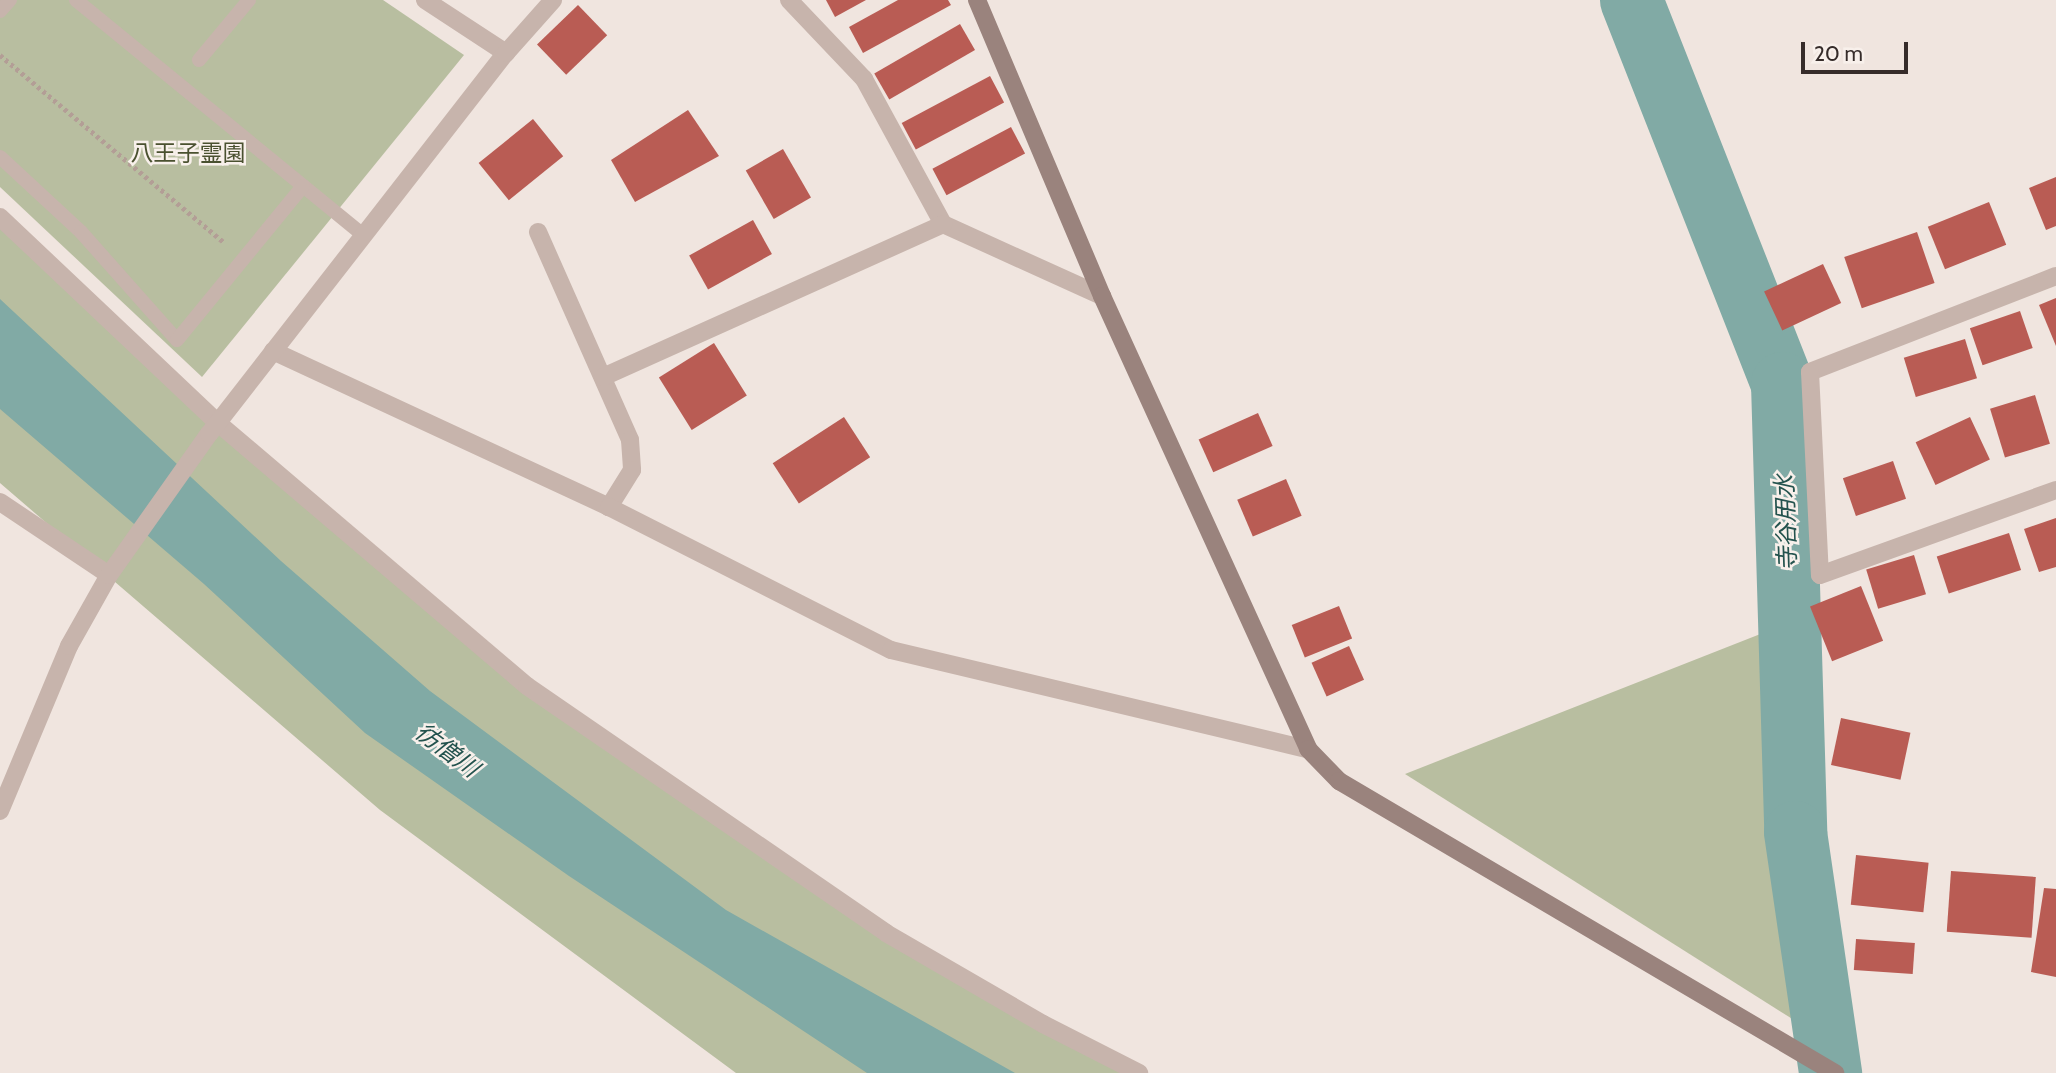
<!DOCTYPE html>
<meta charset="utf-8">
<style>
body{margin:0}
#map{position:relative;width:2056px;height:1073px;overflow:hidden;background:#f0e5df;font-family:Cabin,"Noto Sans JP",sans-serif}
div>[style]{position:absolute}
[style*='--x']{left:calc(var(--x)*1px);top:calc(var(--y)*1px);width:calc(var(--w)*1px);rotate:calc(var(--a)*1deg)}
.green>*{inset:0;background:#b8bea0}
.water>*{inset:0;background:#81aaa5}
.river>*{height:63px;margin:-31.5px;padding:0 31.5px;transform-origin:31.5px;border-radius:31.5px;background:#81aaa5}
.building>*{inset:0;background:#b95c54;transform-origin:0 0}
.path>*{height:4.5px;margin-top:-2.25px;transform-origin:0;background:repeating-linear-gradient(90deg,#b39e96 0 3.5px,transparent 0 7px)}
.lane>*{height:14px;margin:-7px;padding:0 7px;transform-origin:7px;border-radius:7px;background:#c7b4ac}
.street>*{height:18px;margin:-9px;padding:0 9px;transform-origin:9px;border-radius:9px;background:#c7b4ac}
.secondary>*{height:18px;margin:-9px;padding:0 9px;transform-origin:9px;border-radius:9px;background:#9a837d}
span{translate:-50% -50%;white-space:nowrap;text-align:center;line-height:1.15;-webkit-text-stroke:5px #f8f0eb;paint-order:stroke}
.park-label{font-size:23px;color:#4a5130}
.water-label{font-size:24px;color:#24534e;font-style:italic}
.scale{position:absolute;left:1801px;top:42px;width:107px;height:32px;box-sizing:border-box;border:4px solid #362c2a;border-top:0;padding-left:9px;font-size:21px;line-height:24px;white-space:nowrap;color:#362c2a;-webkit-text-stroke:5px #f8f0eb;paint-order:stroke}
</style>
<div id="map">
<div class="green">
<i style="clip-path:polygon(0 0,383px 0,464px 55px,202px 377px,0 187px)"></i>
<i style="clip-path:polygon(0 211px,113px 334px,470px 638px,886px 933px,1130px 1073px,736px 1073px,380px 810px,0 483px)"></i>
<i style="clip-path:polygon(1768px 631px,1794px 1020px,1405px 774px)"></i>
</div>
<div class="water">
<i style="clip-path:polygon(0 299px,281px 561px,430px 691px,726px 910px,1015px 1073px,867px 1073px,569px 876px,365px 733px,204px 584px,0 409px)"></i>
</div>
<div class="river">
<i style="--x:1631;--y:0;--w:412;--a:68.5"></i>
<i style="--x:1782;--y:383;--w:449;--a:88.3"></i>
<i style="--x:1795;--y:832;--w:244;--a:81.7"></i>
</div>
<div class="building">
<i style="clip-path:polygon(826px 0,866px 0,835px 17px)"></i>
<i style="clip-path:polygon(898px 0,948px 0,951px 5px,863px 53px,849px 27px)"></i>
<i style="left:578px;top:5px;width:42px;height:57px;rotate:46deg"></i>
<i style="left:960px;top:24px;width:30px;height:99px;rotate:60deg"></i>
<i style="left:990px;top:76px;width:30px;height:100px;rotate:62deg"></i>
<i style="clip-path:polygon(688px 110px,719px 156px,635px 202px,611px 160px)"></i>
<i style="left:533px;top:119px;width:48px;height:70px;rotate:51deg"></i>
<i style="left:1011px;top:127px;width:30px;height:89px;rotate:62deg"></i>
<i style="left:783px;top:149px;width:56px;height:43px;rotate:60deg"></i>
<i style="clip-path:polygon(2056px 177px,2056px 226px,2046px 230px,2029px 188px)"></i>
<i style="left:1989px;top:202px;width:46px;height:66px;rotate:68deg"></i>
<i style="left:753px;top:220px;width:39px;height:73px;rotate:61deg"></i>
<i style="left:1917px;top:232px;width:54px;height:77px;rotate:71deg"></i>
<i style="left:1823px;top:264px;width:43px;height:65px;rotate:65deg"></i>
<i style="clip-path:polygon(2056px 298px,2056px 346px,2039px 305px)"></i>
<i style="left:2020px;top:311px;width:39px;height:53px;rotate:71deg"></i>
<i style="left:1965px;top:339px;width:41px;height:64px;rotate:73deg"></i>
<i style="left:714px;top:343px;width:62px;height:65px;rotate:58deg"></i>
<i style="left:2035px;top:395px;width:51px;height:47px;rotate:73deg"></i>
<i style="left:1258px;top:413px;width:36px;height:65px;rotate:66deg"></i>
<i style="left:844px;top:417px;width:48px;height:85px;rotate:57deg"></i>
<i style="left:1970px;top:417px;width:47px;height:60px;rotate:65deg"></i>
<i style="left:1893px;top:461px;width:40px;height:53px;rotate:71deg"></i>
<i style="left:1286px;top:479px;width:40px;height:53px;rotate:67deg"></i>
<i style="clip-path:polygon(2056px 518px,2056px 567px,2039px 572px,2024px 529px)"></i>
<i style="left:2009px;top:533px;width:39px;height:76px;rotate:72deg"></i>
<i style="left:1914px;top:555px;width:41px;height:50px;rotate:73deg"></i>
<i style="left:1861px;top:586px;width:59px;height:55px;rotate:68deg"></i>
<i style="left:1339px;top:606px;width:35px;height:51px;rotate:68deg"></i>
<i style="left:1349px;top:646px;width:37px;height:41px;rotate:66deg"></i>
<i style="left:1841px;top:718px;width:71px;height:48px;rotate:12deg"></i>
<i style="left:1856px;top:855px;width:73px;height:50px;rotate:6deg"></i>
<i style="left:1951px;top:871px;width:85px;height:61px;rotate:4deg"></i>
<i style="clip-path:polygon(2044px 888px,2056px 889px,2056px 977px,2031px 972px)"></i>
<i style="left:1856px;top:939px;width:59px;height:31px;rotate:4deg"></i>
</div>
<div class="path">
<i style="--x:0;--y:55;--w:293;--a:39.9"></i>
</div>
<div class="lane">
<i style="--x:76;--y:0;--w:371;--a:39.3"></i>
<i style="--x:0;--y:11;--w:15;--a:-48"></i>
<i style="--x:199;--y:60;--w:78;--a:-50.2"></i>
<i style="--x:0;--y:157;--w:110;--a:42.8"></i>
<i style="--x:81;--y:232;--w:144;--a:48.4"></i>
<i style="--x:177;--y:340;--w:199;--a:-50.7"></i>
</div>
<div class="street">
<i style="--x:425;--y:0;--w:97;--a:33.2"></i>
<i style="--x:789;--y:0;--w:109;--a:46.5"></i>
<i style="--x:864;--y:79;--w:165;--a:61.4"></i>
<i style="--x:943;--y:224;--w:175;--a:24.4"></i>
<i style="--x:0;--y:217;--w:300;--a:43.4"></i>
<i style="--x:218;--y:423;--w:406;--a:40.4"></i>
<i style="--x:527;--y:686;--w:436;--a:34.5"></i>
<i style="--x:886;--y:933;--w:181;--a:30.1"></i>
<i style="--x:1043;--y:1024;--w:108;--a:27"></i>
<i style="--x:538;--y:232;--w:227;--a:66.1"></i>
<i style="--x:630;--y:440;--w:30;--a:86"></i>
<i style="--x:632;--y:470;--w:44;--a:121.9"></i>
<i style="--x:2056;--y:276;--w:264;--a:158.7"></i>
<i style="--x:1810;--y:372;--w:203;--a:87.2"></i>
<i style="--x:1820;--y:575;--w:251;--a:-19.8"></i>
<i style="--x:273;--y:351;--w:370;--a:24.9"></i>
<i style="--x:609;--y:507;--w:316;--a:26.9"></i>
<i style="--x:891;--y:650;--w:429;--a:13.4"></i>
<i style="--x:603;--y:377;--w:373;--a:-24.2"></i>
<i style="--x:0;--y:502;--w:131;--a:33.8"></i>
<i style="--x:0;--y:811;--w:179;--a:-67.3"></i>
<i style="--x:69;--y:646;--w:81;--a:-60.6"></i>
<i style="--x:109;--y:575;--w:173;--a:-54.7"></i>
<i style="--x:209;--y:434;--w:483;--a:-52.1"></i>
<i style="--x:506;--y:53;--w:71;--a:-48.4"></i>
</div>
<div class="secondary">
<i style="--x:977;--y:0;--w:321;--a:67.1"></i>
<i style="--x:1102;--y:296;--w:498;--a:65.5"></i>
<i style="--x:1308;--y:749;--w:45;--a:45.9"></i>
<i style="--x:1339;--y:781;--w:576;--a:30.49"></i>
</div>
<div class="park-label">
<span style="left:188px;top:153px">八王子霊園</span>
</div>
<div class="water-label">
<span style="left:1786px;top:523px;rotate:-92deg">寺谷用水</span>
<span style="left:447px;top:750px;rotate:37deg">彷僧川</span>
</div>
<div class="scale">20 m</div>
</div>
